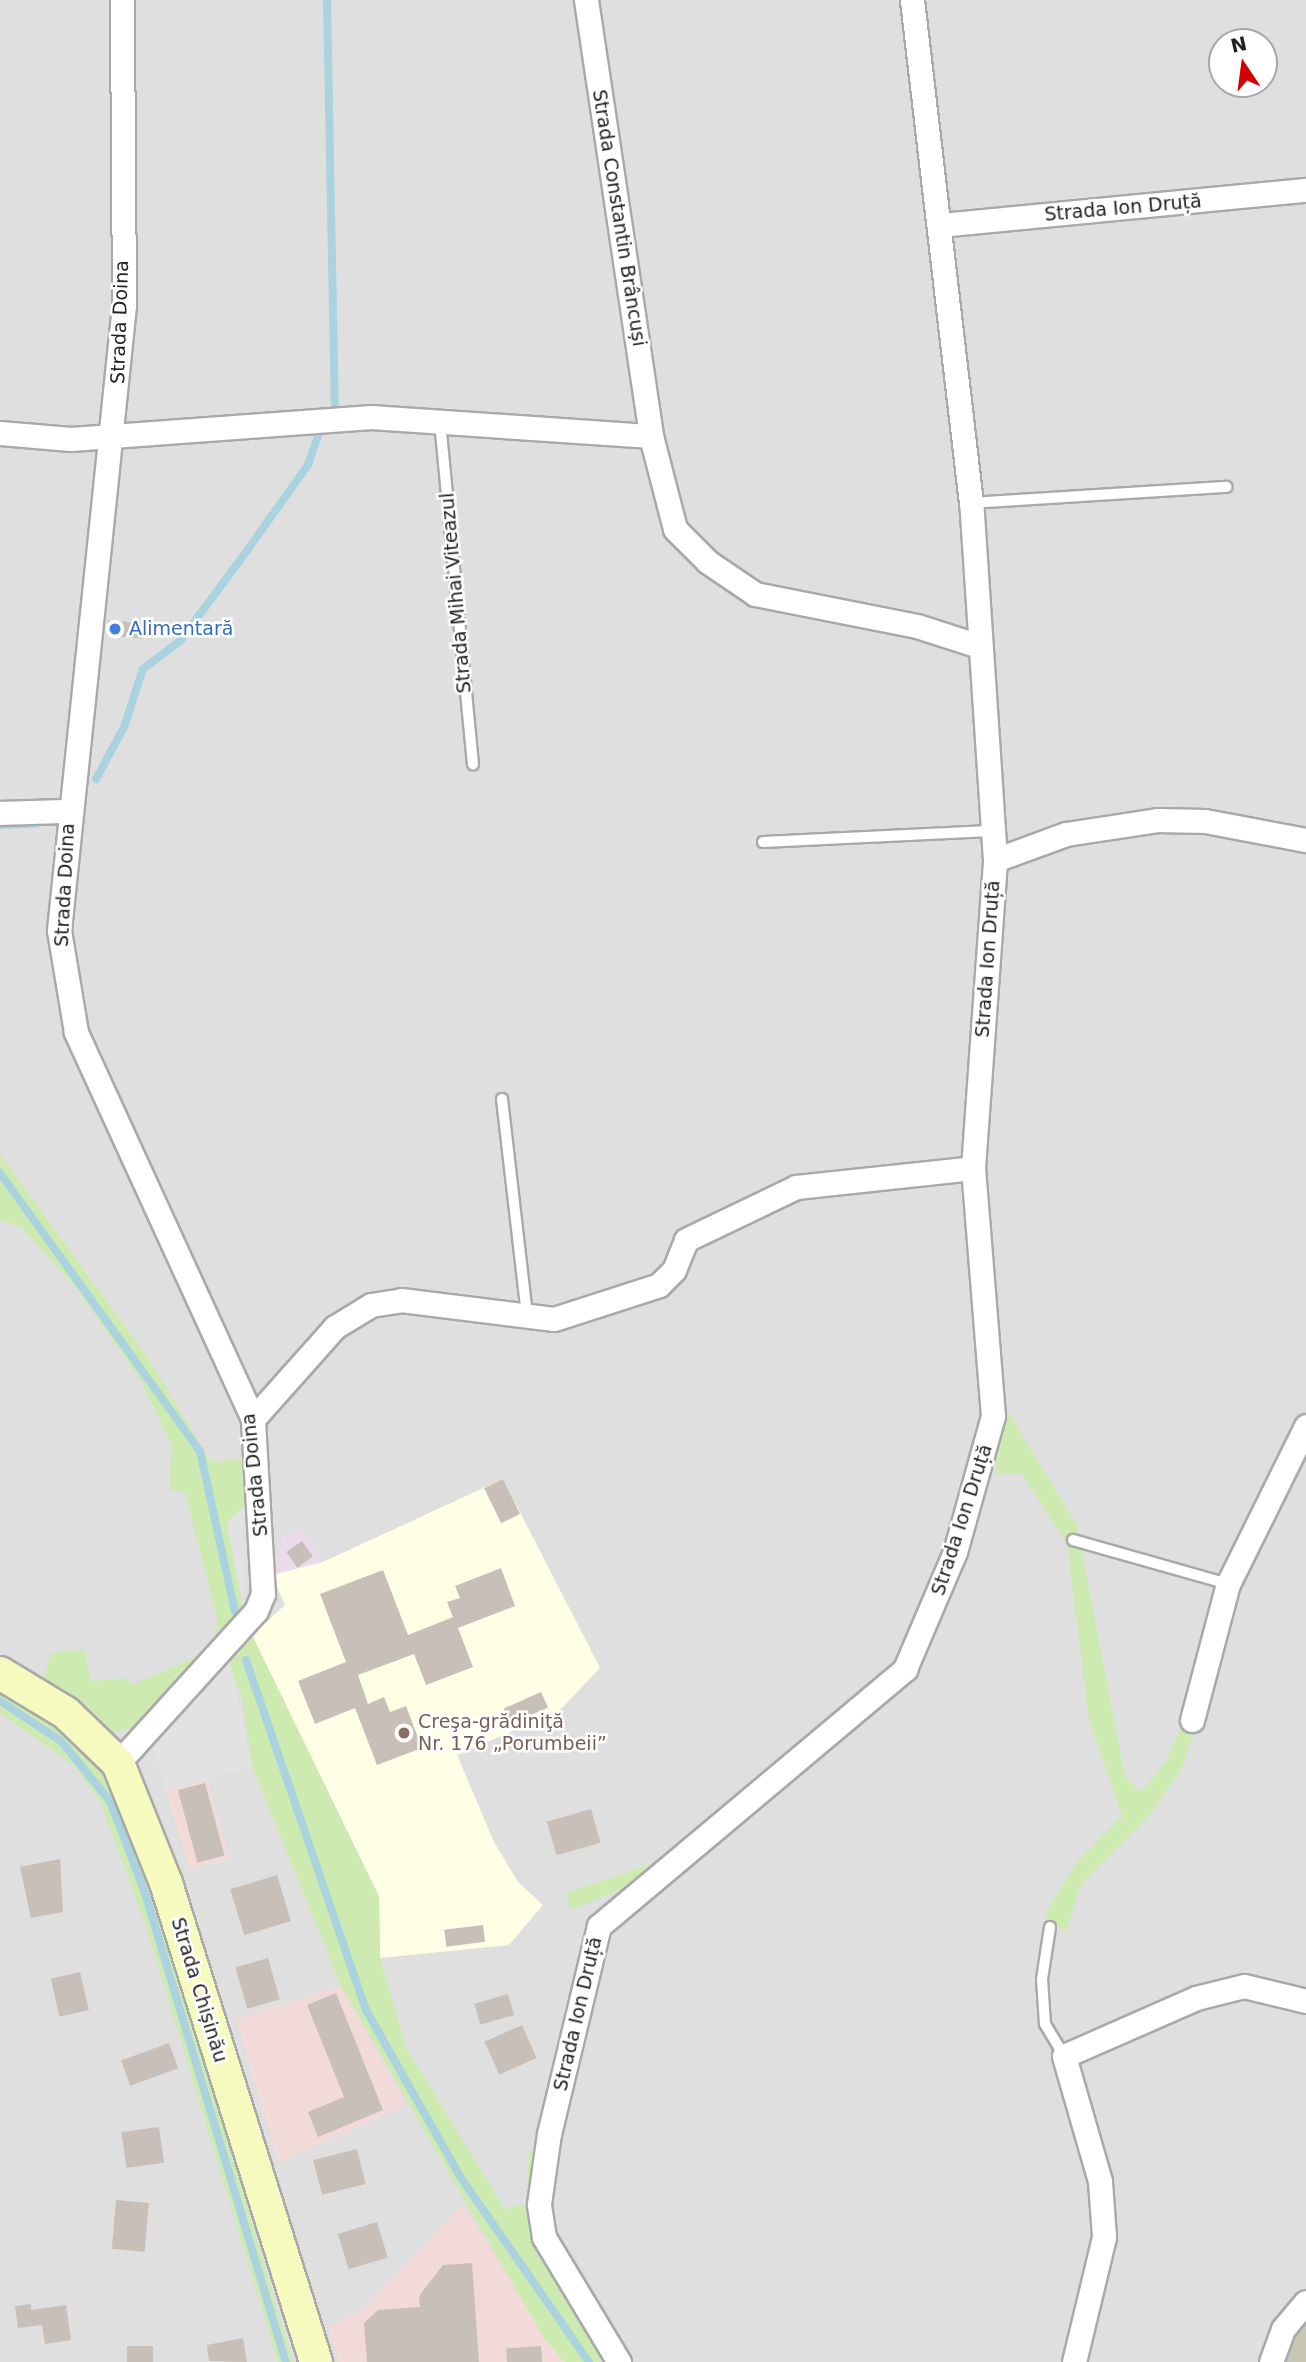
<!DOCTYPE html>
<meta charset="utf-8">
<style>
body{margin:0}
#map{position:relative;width:1306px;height:2362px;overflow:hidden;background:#f2efe9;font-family:"DejaVu Sans",sans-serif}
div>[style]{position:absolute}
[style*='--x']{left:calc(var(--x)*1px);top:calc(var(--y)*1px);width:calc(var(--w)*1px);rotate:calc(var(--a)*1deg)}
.residential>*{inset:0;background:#e0dfdf}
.commercial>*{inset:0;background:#f2dad9;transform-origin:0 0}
.industrial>*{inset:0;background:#ebdbe8}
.education>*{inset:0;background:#ffffe5}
.construction>*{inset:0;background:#c7c7b4}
.grass>*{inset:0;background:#cdebb0}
.parking>*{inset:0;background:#e2e2e2}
.stream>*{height:8px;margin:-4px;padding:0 4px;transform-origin:4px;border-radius:4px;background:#aad3df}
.building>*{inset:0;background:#c7bfb8;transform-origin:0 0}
.roads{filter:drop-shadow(2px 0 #a9a9a9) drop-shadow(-2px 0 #a9a9a9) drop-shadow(0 2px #a9a9a9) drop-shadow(0 -2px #a9a9a9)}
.lane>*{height:10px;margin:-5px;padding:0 5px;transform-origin:5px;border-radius:5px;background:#fff}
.street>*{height:23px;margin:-11.5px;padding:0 11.5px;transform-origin:11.5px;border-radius:11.5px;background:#fff}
.secondary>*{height:32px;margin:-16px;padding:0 16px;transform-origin:16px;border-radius:16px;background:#f7fabf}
.dots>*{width:19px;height:19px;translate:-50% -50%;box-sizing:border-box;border:4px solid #fff;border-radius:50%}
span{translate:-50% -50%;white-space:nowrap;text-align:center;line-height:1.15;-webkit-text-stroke:5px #fff;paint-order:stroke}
.street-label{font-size:19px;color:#222}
.shop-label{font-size:19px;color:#366cbe}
.left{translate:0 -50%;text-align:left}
.education-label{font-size:19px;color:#785e54}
.north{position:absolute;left:1208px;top:28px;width:70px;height:70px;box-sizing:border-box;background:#fff;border:2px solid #a7a7a7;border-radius:50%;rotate:347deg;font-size:19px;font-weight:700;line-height:28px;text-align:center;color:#222}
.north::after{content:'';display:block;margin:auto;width:24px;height:32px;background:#d40000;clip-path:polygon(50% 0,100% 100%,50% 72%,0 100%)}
</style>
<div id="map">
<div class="residential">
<i style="clip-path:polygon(evenodd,0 0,1306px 0,1306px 2362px,0 2362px,0 0,1222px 42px,1264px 42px,1264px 84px,1222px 84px,1222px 42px)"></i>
</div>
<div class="commercial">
<i style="left:207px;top:1779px;width:83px;height:42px;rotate:74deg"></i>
<i style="clip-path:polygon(341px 1986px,406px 2105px,279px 2163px,236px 2019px)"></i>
<i style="clip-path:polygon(463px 2205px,565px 2362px,339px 2362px,328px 2328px,363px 2309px)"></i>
</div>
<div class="industrial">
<i style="clip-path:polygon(304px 1530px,323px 1562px,272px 1575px,284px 1536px)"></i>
</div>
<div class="education">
<i style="clip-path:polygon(503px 1479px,600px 1668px,559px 1711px,457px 1755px,494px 1842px,518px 1882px,543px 1905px,509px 1945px,380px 1958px,379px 1896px,252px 1635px,285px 1605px,272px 1575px,323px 1562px)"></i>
</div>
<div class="construction">
<i style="clip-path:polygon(1306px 2316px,1306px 2362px,1282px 2362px,1294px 2330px)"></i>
</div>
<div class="grass">
<i style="clip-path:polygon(0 1154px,150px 1361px,211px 1462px,242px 1459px,244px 1505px,227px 1524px,243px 1608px,225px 1637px,136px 1726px,113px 1733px,100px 1731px,43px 1680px,51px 1653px,84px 1649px,91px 1681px,127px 1678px,132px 1685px,200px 1655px,216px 1634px,217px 1619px,185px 1492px,169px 1490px,172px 1447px,141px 1381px,76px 1288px,21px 1227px,0 1220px)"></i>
<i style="clip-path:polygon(1001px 1410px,1009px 1413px,1077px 1525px,1125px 1777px,1141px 1792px,1167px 1760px,1184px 1718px,1198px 1723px,1181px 1769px,1150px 1815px,1081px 1884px,1066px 1932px,1044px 1916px,1076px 1863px,1122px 1816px,1089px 1720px,1067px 1544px,1022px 1474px,995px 1474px)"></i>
<i style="clip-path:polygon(252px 1635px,379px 1897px,380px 1958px,406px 2047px,505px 2209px,527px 2203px,528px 2152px,535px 2153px,533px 2210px,610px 2362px,565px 2362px,544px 2338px,341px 1986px,252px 1766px,242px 1698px,226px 1656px)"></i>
<i style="clip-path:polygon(0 1686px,45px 1714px,114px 1786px,150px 1878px,293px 2362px,278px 2362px,146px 1925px,100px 1801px,74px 1766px,0 1713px)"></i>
<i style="clip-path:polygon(662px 1860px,629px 1886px,570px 1910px,566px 1893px)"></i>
</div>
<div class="parking">
<i style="clip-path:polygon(244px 1505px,243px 1608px,227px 1524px)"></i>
<i style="clip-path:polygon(229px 1659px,252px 1766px,167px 1791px,151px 1741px)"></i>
</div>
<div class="stream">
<i style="--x:327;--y:0;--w:405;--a:88.9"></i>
<i style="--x:96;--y:779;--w:59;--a:-61.7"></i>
<i style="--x:124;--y:727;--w:61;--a:-71.9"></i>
<i style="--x:143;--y:669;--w:46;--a:-37.1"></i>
<i style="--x:180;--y:641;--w:97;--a:-53.4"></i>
<i style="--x:238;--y:563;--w:120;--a:-54.5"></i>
<i style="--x:308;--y:465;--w:36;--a:-71"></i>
<i style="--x:0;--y:825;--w:36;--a:-2"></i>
<i style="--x:0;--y:1173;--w:342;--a:54.3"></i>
<i style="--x:200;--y:1451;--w:164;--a:77.7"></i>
<i style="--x:246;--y:1660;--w:370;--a:71.1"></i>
<i style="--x:366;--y:2010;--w:193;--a:60.5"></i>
<i style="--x:461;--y:2178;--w:224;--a:55.2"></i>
<i style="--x:0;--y:1701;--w:73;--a:33.3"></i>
<i style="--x:61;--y:1741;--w:77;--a:50.8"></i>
<i style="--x:110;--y:1801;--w:98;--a:69.2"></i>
<i style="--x:145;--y:1893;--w:490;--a:73.3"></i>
</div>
<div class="building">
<i style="left:108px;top:620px;width:37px;height:15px;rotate:6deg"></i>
<i style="left:503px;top:1479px;width:39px;height:21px;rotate:64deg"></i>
<i style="left:302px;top:1541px;width:19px;height:19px;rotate:55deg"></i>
<i style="clip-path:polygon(501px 1568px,515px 1606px,458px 1628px,473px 1667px,426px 1685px,414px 1654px,358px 1675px,368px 1704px,384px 1697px,390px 1712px,406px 1706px,422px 1748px,377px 1765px,355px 1708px,315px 1724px,298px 1681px,346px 1662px,320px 1594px,383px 1570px,408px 1635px,453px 1617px,447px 1602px,460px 1598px,455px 1586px)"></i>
<i style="left:541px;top:1692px;width:17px;height:41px;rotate:66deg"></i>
<i style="left:205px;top:1783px;width:75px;height:28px;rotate:75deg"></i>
<i style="left:591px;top:1809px;width:35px;height:46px;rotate:74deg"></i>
<i style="clip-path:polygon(60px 1859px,63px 1912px,31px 1918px,20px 1867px)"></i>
<i style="left:277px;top:1875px;width:48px;height:49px;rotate:73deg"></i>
<i style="left:483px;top:1925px;width:17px;height:39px;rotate:83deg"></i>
<i style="left:268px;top:1958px;width:43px;height:34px;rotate:74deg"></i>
<i style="left:80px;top:1972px;width:39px;height:30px;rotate:77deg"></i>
<i style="clip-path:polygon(336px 1993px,383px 2110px,318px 2137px,308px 2112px,344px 2097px,307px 2005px)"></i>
<i style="left:508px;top:1994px;width:22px;height:35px;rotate:74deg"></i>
<i style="left:522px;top:2025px;width:36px;height:41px;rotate:66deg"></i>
<i style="left:169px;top:2043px;width:27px;height:51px;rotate:70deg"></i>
<i style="left:159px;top:2127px;width:36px;height:38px;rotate:82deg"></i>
<i style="left:357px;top:2149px;width:36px;height:45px;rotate:76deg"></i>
<i style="left:116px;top:2200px;width:33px;height:49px;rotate:5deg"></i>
<i style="left:377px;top:2222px;width:37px;height:41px;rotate:73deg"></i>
<i style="clip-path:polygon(472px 2263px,479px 2362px,367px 2362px,364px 2323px,378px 2310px,420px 2307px,419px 2296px,443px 2265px)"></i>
<i style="clip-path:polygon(31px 2304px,31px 2310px,66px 2305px,71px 2340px,45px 2344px,42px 2325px,18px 2328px,15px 2306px)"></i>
<i style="clip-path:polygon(243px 2338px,247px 2362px,209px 2361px,207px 2345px)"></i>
<i style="left:153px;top:2346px;width:16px;height:26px;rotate:90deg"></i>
<i style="left:541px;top:2346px;width:16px;height:35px;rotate:86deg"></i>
</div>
<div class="roads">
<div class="lane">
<i style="--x:440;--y:422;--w:344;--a:84.5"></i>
<i style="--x:971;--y:503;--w:256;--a:-3.6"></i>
<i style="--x:763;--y:842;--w:227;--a:-2.8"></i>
<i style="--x:502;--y:1099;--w:218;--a:83.4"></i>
<i style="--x:1073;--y:1540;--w:161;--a:15.8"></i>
<i style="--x:1050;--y:1927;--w:53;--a:98.7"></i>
<i style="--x:1042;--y:1979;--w:45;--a:86.2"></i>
<i style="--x:1045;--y:2024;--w:37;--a:59"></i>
</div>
<div class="street">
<i style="--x:586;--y:0;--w:441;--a:81.5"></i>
<i style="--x:940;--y:225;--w:368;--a:-5.5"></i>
<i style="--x:0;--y:433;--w:71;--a:4.8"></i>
<i style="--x:71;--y:439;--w:301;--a:-4.2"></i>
<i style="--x:371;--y:417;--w:281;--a:3.9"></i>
<i style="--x:651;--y:436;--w:96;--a:75.5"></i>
<i style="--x:675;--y:529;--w:47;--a:45"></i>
<i style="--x:708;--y:562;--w:57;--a:34.2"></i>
<i style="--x:755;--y:594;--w:165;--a:11.2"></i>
<i style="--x:917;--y:626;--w:62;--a:17.9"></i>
<i style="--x:0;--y:813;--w:69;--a:-1.7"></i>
<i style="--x:995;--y:860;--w:76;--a:-20.1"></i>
<i style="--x:1066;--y:834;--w:92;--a:-8.7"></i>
<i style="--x:1157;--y:820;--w:48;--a:1.2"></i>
<i style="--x:1205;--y:821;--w:103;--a:10.7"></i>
<i style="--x:253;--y:1419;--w:123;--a:-48.3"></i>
<i style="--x:335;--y:1327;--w:42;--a:-31.4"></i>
<i style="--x:371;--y:1305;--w:30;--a:-9"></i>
<i style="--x:401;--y:1300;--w:154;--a:7.1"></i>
<i style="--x:554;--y:1319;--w:110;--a:-17.9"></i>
<i style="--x:659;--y:1285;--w:21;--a:-45"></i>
<i style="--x:674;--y:1270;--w:32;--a:-68"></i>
<i style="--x:686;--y:1240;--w:122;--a:-25.7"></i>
<i style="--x:796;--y:1187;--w:178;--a:-6.1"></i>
<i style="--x:1192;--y:1720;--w:141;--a:-75.2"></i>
<i style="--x:1228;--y:1584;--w:176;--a:-63.7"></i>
<i style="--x:118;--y:1763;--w:205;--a:-47.8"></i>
<i style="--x:256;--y:1611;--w:18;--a:-68"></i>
<i style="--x:263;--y:1594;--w:175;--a:-93.3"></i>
<i style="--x:253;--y:1419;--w:426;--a:-114.6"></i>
<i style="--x:76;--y:1032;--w:103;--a:-99.5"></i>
<i style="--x:59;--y:930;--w:628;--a:-84.06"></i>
<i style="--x:124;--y:305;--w:305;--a:-90.4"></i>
<i style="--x:619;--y:2362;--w:146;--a:-121"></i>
<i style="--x:544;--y:2237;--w:33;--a:-99"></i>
<i style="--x:539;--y:2204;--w:71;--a:-81.9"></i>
<i style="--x:549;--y:2134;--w:214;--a:-76.5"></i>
<i style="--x:599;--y:1926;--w:400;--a:-40"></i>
<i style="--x:905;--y:1669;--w:127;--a:-66.9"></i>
<i style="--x:955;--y:1552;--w:141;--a:-74.4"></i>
<i style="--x:993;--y:1416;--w:249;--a:-94.6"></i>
<i style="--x:973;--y:1168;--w:309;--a:-85.9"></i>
<i style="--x:995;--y:860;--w:358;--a:-93.8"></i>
<i style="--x:971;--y:503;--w:506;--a:-96.69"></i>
<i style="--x:1074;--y:2362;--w:129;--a:-76.5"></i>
<i style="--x:1104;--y:2237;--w:56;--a:-94.1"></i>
<i style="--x:1100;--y:2181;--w:130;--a:-106.1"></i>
<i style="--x:1064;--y:2056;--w:144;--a:-23.7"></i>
<i style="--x:1196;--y:1998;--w:49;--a:-14"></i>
<i style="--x:1244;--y:1986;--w:64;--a:13.6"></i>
<i style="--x:1271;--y:2362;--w:35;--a:-70"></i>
<i style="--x:1283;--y:2329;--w:35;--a:-50"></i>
</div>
<div class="secondary">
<i style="--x:0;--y:1673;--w:77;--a:31.2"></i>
<i style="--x:66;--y:1713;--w:72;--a:43.9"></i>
<i style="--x:118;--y:1763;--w:129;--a:68.2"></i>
<i style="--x:166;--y:1883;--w:502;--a:72.61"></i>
</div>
</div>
<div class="dots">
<i style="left:115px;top:629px;background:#3f7fe0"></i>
<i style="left:404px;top:1733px;background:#8d6e63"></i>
</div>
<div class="street-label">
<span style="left:1123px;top:208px;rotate:-5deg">Strada Ion Druță</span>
<span style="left:619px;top:218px;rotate:81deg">Strada Constantin Brâncuși</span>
<span style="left:120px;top:322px;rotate:-88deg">Strada Doina</span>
<span style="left:456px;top:593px;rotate:-95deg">Strada Mihai Viteazul</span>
<span style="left:65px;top:885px;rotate:-87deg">Strada Doina</span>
<span style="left:988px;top:959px;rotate:-86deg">Strada Ion Druță</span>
<span style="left:255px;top:1475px;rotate:-96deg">Strada Doina</span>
<span style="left:962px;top:1520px;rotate:-72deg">Strada Ion Druță</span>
<span style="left:199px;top:1990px;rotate:73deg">Strada Chișinău</span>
<span style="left:578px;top:2014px;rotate:-77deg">Strada Ion Druță</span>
</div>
<div class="shop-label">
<span class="left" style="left:129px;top:629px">Alimentară</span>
</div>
<div class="education-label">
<span class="left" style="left:418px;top:1733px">Creşa-grădiniţă<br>Nr. 176 „Porumbeii”</span>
</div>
<div class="north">N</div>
</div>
